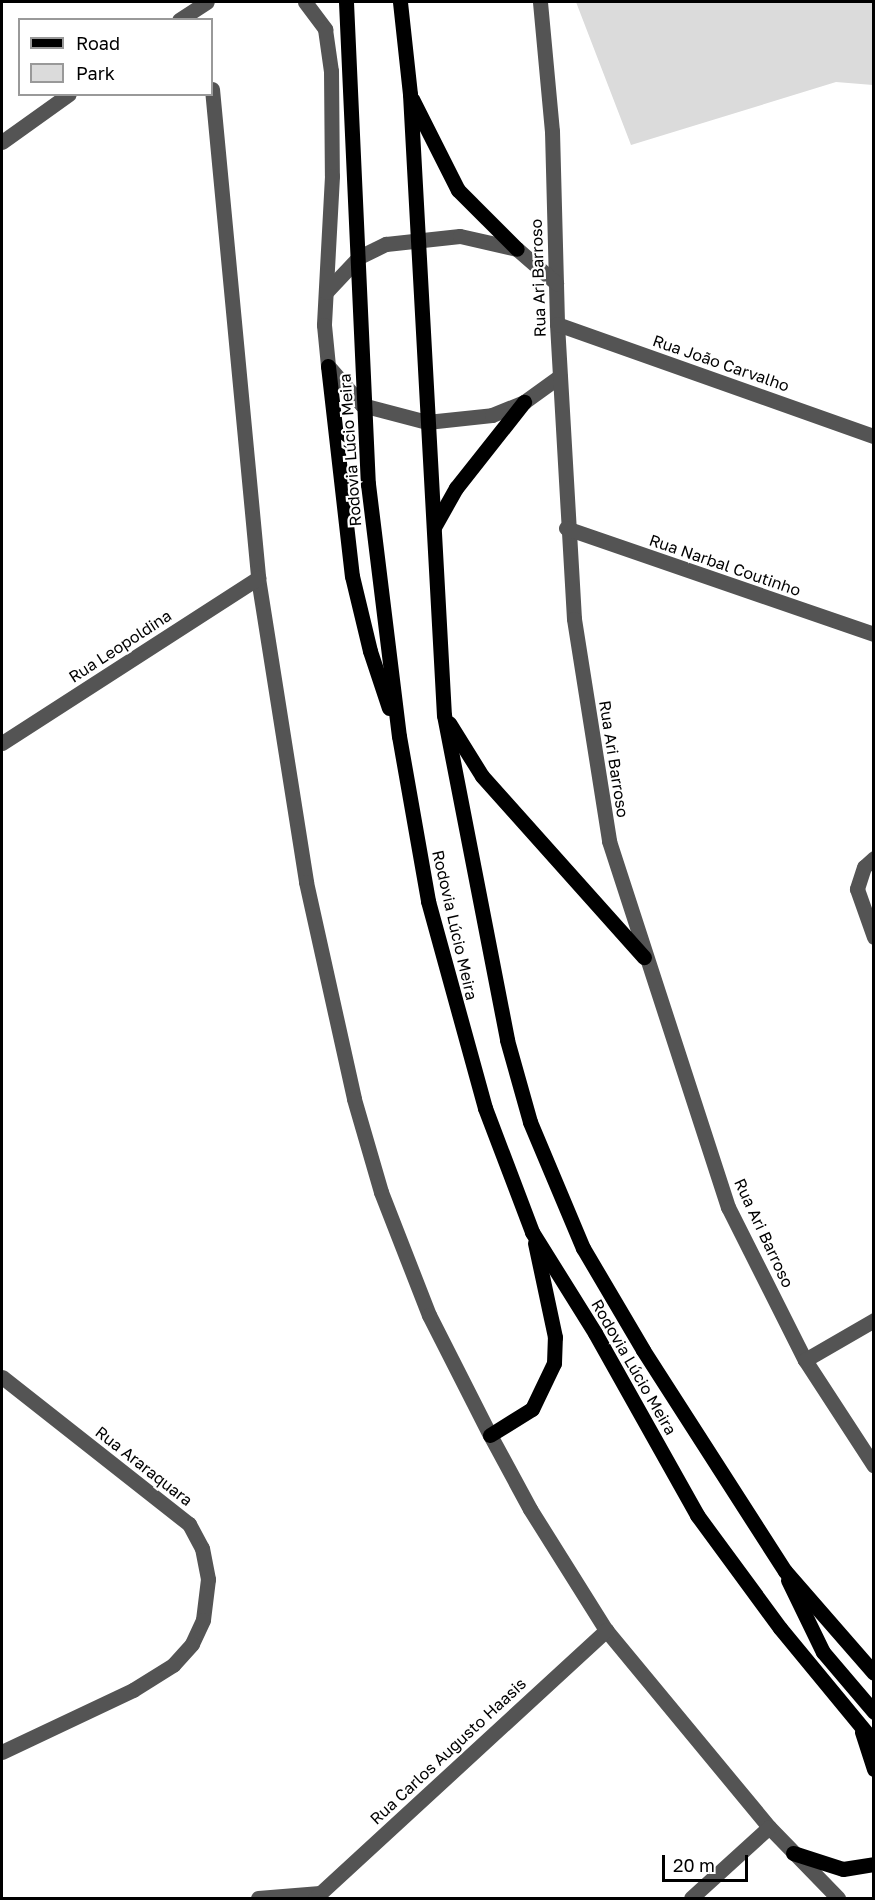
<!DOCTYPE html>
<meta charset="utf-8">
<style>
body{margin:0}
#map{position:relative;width:875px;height:1900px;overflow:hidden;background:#fff;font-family:"Golos Text",sans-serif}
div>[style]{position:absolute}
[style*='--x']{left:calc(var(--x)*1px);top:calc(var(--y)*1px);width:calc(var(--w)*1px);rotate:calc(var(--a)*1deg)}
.green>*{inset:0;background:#dbdbdb}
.minor>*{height:15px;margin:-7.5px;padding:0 7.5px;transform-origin:7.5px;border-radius:7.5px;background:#545454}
.major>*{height:15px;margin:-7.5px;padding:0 7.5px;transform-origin:7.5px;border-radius:7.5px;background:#000}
span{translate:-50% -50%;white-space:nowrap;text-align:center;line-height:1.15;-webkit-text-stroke:4.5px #fff;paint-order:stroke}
.street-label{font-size:16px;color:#000}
.frame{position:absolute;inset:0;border:3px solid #000;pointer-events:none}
.legend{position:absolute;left:18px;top:18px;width:195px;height:78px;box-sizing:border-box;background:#fff;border:2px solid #999;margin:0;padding:8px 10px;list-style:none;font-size:18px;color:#000}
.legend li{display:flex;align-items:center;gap:12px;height:30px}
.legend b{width:30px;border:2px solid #999}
.scale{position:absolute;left:662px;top:1855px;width:86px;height:27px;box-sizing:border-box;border:3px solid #000;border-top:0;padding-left:8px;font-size:18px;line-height:21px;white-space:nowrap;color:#000;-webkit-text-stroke:4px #fff;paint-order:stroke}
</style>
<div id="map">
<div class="green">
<i style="clip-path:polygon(576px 2px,873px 2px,873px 85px,836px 82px,631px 145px)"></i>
</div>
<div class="minor">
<i style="--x:305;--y:2;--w:34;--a:53"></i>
<i style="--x:325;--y:29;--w:42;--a:81.9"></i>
<i style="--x:331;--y:71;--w:105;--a:89.5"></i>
<i style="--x:332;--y:176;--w:149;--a:93.1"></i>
<i style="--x:324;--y:325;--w:41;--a:84.4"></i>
<i style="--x:328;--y:366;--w:52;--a:48.9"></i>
<i style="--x:362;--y:405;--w:67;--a:14.7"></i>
<i style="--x:427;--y:422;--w:65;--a:-6.1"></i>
<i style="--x:492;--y:415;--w:35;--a:-22"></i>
<i style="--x:524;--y:402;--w:44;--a:-35.8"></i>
<i style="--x:540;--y:2;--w:130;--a:84.7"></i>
<i style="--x:552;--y:131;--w:193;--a:88.5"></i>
<i style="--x:557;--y:324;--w:295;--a:86.7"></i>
<i style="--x:574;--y:619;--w:225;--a:81"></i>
<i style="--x:609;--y:841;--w:385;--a:72"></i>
<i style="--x:728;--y:1207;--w:171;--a:63.3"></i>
<i style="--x:805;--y:1360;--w:126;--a:56.9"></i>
<i style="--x:179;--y:20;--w:33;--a:-33"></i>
<i style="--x:212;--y:89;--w:491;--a:84.6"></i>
<i style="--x:258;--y:578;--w:308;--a:81"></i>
<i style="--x:306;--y:882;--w:222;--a:77.5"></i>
<i style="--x:354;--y:1099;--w:97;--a:73.8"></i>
<i style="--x:381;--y:1192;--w:132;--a:68.7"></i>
<i style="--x:429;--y:1315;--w:135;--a:63.1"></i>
<i style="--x:490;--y:1435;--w:84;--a:61.6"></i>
<i style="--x:530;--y:1509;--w:143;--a:57.9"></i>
<i style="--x:606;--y:1630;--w:256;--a:50.4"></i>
<i style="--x:769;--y:1827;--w:99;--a:45.8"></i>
<i style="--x:2;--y:142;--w:82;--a:-35.6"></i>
<i style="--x:326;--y:292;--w:48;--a:-46.7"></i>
<i style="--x:359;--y:257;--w:30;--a:-26"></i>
<i style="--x:386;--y:244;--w:74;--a:-6.2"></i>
<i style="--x:460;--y:236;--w:58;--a:12.8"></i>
<i style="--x:517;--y:249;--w:52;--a:41.1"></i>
<i style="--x:557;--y:324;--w:336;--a:19.5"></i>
<i style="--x:566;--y:528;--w:326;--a:19"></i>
<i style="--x:2;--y:743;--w:305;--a:-32.8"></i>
<i style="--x:874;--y:858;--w:13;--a:138"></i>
<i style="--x:864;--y:867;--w:23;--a:108"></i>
<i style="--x:857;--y:889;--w:51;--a:70.5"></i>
<i style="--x:805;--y:1360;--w:80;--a:-30.1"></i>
<i style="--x:2;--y:1377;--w:238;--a:38.2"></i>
<i style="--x:189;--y:1524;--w:27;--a:62"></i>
<i style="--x:202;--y:1548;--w:32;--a:79"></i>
<i style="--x:208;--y:1579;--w:41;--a:97"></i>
<i style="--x:203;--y:1620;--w:26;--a:115"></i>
<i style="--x:192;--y:1644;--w:28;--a:132"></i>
<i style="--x:173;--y:1665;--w:47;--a:148"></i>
<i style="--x:133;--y:1690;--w:145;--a:154.7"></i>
<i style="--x:258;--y:1898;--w:62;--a:-4.6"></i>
<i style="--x:315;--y:1898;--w:396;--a:-42.6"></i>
<i style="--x:691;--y:1898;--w:105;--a:-42.3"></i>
</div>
<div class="major">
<i style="--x:346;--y:2;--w:483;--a:87.4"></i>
<i style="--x:368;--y:484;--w:254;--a:83"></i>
<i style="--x:399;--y:736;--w:168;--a:80"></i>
<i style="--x:428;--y:901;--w:215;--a:74.6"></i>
<i style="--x:485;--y:1108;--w:133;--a:69.2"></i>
<i style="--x:532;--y:1232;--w:119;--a:58"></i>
<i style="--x:595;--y:1333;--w:209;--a:60.7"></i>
<i style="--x:697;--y:1515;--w:140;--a:53.7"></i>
<i style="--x:780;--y:1628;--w:148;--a:50.5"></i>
<i style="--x:400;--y:2;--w:93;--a:83.8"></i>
<i style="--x:410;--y:94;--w:622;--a:86.87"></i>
<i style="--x:444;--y:715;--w:331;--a:79"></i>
<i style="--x:507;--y:1040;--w:85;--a:74.3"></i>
<i style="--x:530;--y:1122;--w:137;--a:67.2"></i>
<i style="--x:583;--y:1248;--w:118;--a:59.5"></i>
<i style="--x:643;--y:1350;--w:263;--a:57.3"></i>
<i style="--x:785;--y:1571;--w:135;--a:48.9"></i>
<i style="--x:412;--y:99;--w:102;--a:63.2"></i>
<i style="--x:458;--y:190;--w:83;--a:45"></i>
<i style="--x:328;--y:366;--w:211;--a:83.5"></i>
<i style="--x:352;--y:576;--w:77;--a:76.5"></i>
<i style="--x:370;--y:651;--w:60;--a:71.6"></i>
<i style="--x:434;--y:527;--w:45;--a:-60.6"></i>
<i style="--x:456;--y:488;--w:110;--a:-51.7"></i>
<i style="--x:449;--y:723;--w:62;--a:58.1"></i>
<i style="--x:482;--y:776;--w:243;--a:48.2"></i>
<i style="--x:490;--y:1435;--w:49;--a:-31.8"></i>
<i style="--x:532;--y:1409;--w:51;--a:-64.4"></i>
<i style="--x:554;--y:1363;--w:26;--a:-88"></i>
<i style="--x:555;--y:1337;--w:96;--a:-102"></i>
<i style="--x:788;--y:1580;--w:80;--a:64.1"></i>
<i style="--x:823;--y:1652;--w:79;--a:49.6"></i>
<i style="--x:862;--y:1732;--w:39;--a:72"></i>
<i style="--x:793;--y:1853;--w:52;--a:17.7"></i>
<i style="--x:843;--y:1869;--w:31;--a:-9"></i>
</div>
<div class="street-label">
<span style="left:538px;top:278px;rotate:-92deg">Rua Ari Barroso</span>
<span style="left:721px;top:363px;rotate:19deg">Rua João Carvalho</span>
<span style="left:350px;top:450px;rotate:-94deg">Rodovia Lúcio Meira</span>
<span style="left:725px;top:565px;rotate:19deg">Rua Narbal Coutinho</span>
<span style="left:120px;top:646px;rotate:-33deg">Rua Leopoldina</span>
<span style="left:614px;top:759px;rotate:81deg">Rua Ari Barroso</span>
<span style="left:455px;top:925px;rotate:77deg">Rodovia Lúcio Meira</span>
<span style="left:764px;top:1233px;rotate:65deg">Rua Ari Barroso</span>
<span style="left:634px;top:1367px;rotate:60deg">Rodovia Lúcio Meira</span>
<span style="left:144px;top:1466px;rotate:38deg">Rua Araraquara</span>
<span style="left:448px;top:1751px;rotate:-43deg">Rua Carlos Augusto Haasis</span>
</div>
<div class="frame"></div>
<ul class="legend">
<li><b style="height:8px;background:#000"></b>Road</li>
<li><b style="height:16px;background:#dbdbdb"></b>Park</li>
</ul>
<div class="scale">20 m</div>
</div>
